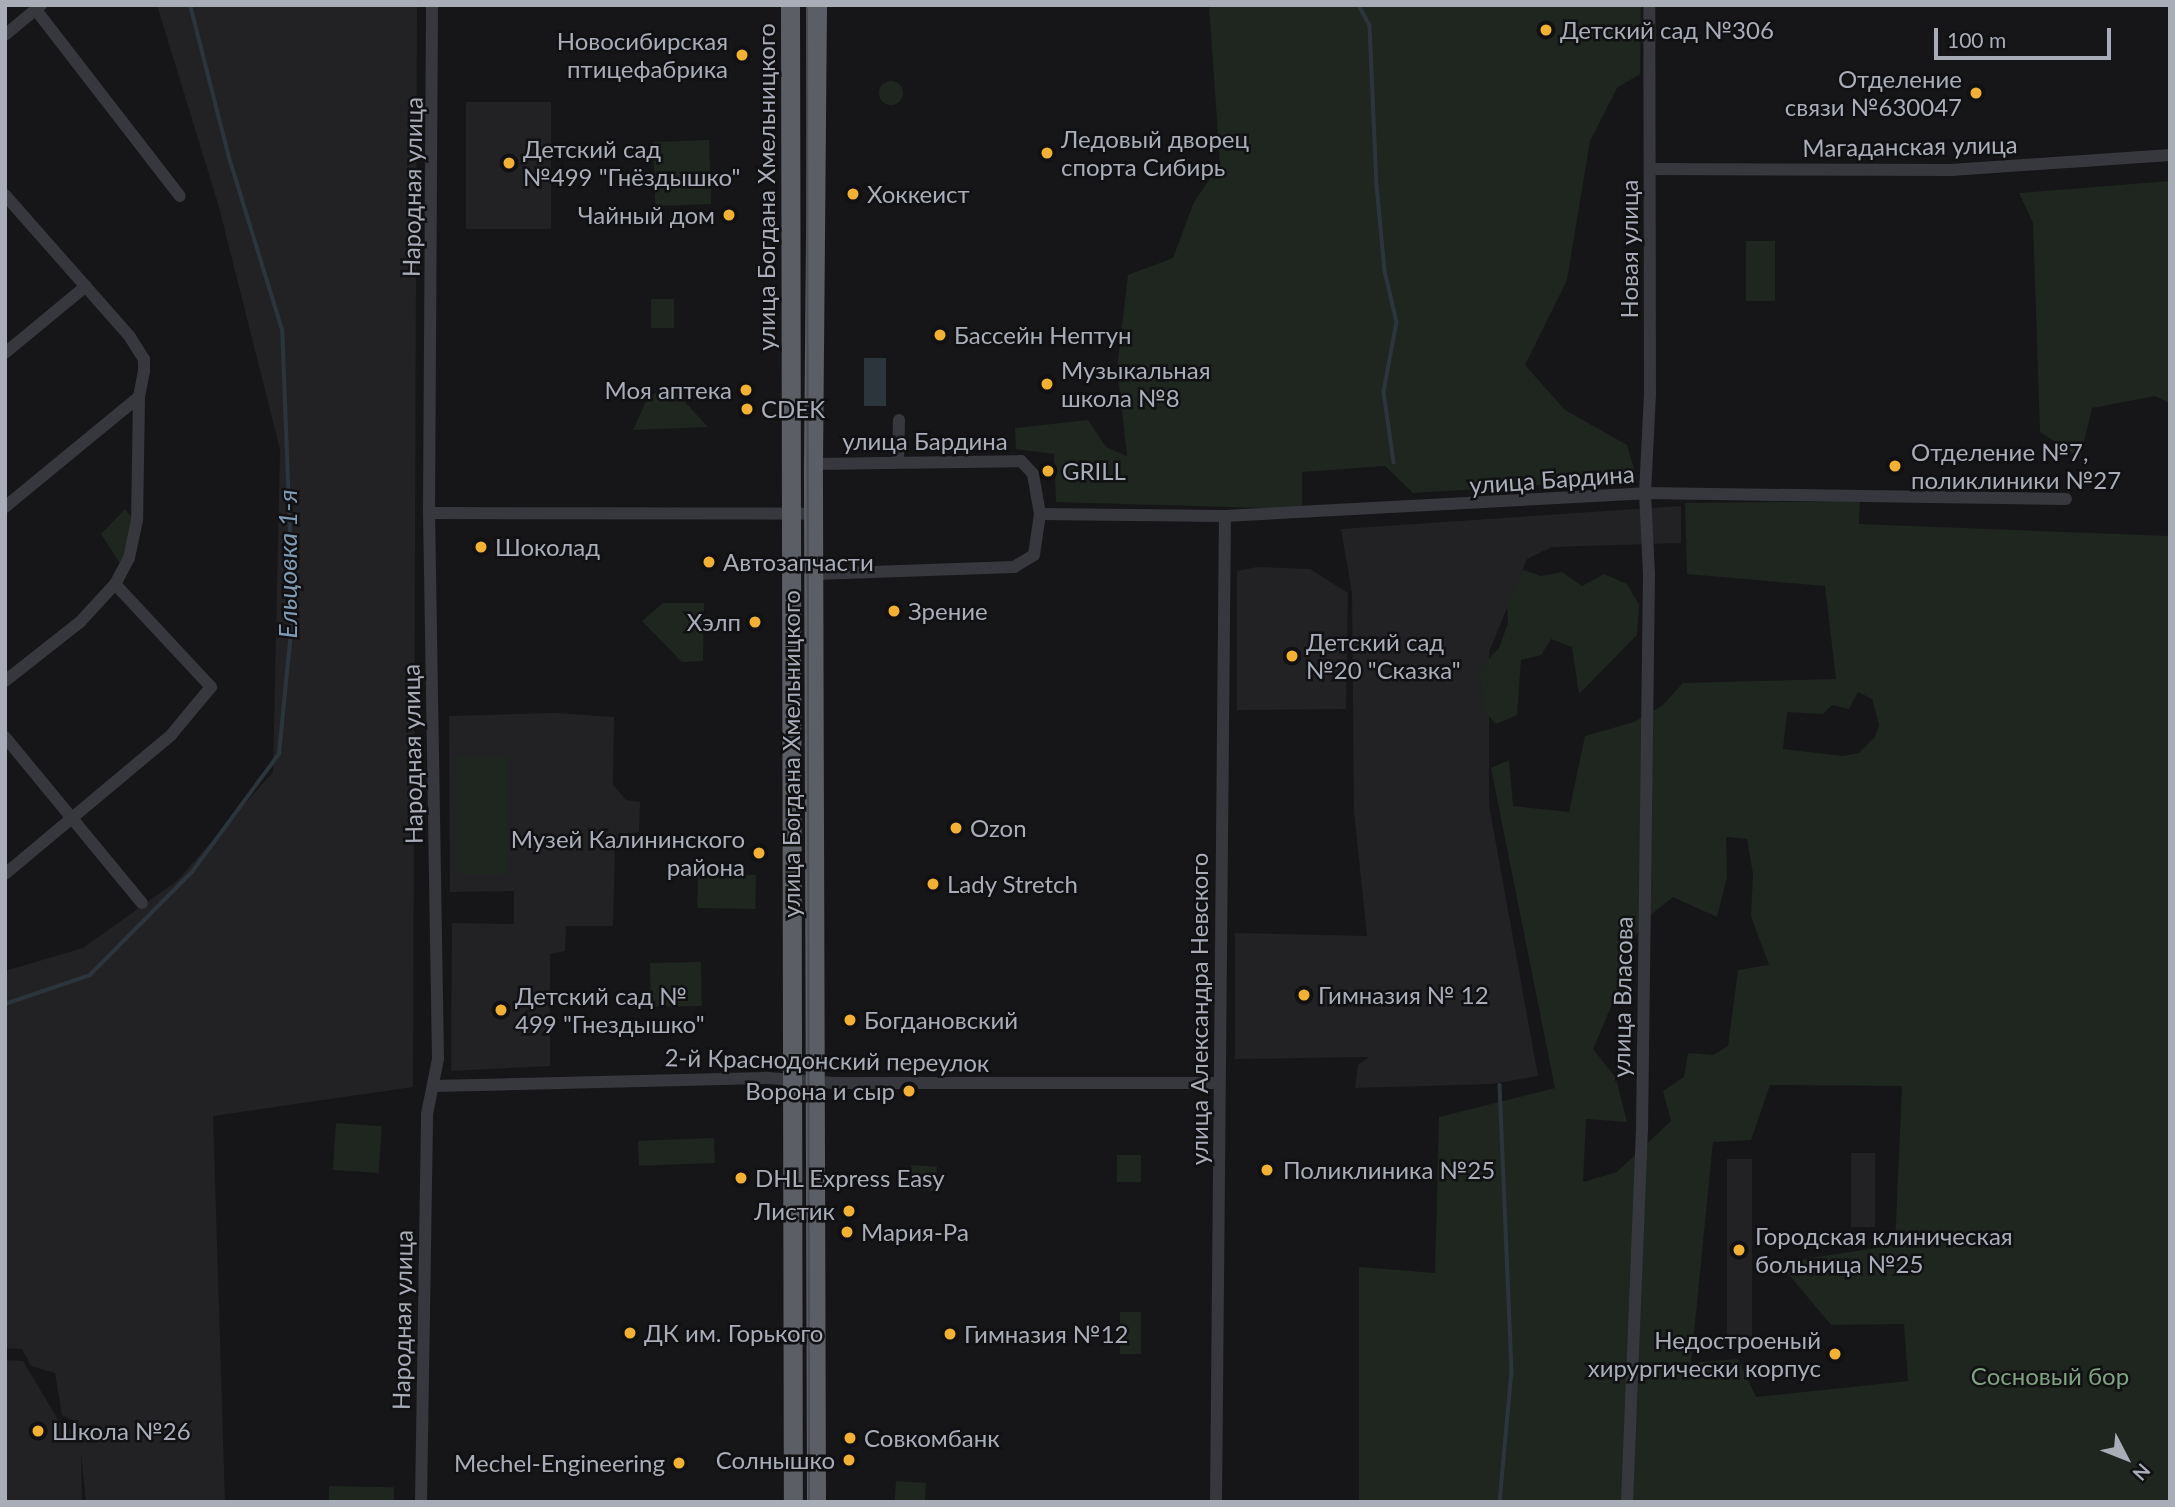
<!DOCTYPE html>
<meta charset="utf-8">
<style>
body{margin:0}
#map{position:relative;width:2175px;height:1507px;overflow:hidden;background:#161618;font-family:Lato,sans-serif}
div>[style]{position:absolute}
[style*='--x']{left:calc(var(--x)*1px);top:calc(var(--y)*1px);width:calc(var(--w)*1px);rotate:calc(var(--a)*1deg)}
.built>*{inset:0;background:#222225;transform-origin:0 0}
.green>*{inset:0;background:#1e261f;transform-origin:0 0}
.round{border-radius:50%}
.water>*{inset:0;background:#2c353c;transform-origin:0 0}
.stream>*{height:3.5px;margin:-1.75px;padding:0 1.75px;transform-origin:1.75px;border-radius:1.75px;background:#2c353c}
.minor>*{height:12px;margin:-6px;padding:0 6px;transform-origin:6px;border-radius:6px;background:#37383d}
.trunk>*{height:19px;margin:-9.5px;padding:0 9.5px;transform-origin:9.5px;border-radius:9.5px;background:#5b5e65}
.tram>*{height:2px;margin:-1px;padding:0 1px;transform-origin:1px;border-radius:1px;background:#4a4c52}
.dots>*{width:19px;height:19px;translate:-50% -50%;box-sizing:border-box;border:4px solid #111113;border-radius:50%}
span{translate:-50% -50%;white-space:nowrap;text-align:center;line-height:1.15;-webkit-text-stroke:5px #111113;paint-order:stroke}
.poi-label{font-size:24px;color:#a8adb8}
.left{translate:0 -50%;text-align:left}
.right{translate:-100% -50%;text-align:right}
.street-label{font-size:24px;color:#a8adb8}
.park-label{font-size:24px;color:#7fa381}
.water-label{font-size:26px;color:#7f9bb3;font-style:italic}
.frame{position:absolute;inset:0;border:7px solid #a8adb8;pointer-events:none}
.north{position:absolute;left:2091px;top:1423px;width:70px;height:70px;-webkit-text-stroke:5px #111113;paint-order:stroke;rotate:132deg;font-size:19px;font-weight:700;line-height:28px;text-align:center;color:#a8adb8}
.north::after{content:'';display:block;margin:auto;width:24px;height:32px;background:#a8adb8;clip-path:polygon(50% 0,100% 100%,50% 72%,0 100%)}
.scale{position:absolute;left:1934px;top:28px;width:177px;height:32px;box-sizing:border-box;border:4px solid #a8adb8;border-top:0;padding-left:9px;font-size:21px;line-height:24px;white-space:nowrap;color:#a8adb8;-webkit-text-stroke:5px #111113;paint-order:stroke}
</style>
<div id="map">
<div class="built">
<i style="clip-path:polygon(157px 5px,417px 6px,413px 1087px,213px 1116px,225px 1502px,86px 1502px,81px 1454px,82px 1502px,5px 1502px,5px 1360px,23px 1361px,63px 1428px,79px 1432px,78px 1423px,62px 1415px,55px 1373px,31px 1366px,22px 1349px,5px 1348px,5px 971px,83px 948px,177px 881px,273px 772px,280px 450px,219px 207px)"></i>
<i style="left:466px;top:102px;width:85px;height:127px"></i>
<i style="clip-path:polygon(1681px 506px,1681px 543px,1552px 547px,1527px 559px,1489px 652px,1489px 805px,1538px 1076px,1492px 1084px,1355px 1088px,1358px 1065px,1369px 1057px,1235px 1059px,1235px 933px,1367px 936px,1354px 812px,1352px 593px,1341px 529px)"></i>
<i style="clip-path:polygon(1257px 567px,1310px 569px,1348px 593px,1346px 709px,1237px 710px,1237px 571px)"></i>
<i style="clip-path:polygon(555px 713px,614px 717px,613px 785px,626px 800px,640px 802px,639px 832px,625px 835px,615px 846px,613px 926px,566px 926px,565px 951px,550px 954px,550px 1066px,451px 1071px,452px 923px,514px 924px,514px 891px,450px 892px,449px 716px)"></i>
<i style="left:1851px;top:1153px;width:24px;height:74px"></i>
<i style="left:1727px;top:1159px;width:25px;height:182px"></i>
</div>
<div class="green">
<i style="clip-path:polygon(1209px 5px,1641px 5px,1640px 74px,1617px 88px,1590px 141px,1567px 280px,1525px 365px,1565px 410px,1627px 445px,1637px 479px,1413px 493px,1385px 466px,1302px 472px,1302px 509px,1056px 502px,1054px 454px,1016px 449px,1015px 428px,1088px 420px,1106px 447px,1127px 456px,1117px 368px,1128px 275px,1173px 258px,1194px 202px,1220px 164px)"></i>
<i class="round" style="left:879px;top:81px;width:24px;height:24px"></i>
<i style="left:709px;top:140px;width:64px;height:56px;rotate:88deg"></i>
<i style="clip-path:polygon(2170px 181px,2170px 403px,2155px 396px,2092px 408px,2080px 458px,2040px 432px,2033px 223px,2019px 193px)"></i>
<i style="left:1746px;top:241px;width:29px;height:60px"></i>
<i style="left:651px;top:299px;width:23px;height:29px"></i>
<i style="clip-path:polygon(671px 387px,708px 427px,633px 430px,648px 397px)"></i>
<i style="clip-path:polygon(evenodd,1860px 501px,1859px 524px,2170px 536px,2170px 1502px,1359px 1502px,1359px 1267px,1435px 1273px,1439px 1117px,1555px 1088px,1491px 768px,1509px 760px,1513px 806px,1569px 812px,1585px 736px,1634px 722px,1662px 706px,1683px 683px,1836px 679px,1825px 586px,1687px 574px,1685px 503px,1860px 501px,1858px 692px,1872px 699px,1879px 725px,1875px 737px,1859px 753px,1843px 756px,1783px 749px,1787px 712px,1823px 714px,1832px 705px,1849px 709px,1858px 692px,1860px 501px,1726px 837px,1747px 839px,1753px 874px,1751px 916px,1769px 965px,1738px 970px,1728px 1046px,1713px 1055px,1688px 1053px,1684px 1077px,1663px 1091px,1671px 1121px,1617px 1172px,1583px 1182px,1586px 1119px,1627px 1122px,1616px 1078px,1593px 1049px,1625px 974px,1622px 953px,1653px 913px,1673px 897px,1717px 917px,1727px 877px,1726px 837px,1860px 501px,1770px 1085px,1902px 1086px,1895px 1245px,1779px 1263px,1831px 1325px,1904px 1324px,1908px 1381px,1756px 1397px,1738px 1359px,1691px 1363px,1713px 1142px,1751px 1140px,1770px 1085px)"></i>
<i style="clip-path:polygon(125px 509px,132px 517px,121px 565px,101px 534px)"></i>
<i style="clip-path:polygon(1523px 570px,1541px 576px,1562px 572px,1582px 586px,1604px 574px,1627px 584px,1639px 605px,1637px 635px,1579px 694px,1572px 647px,1551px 639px,1541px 655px,1521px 660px,1517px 715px,1496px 724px,1482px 709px,1480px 668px,1499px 648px,1508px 623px,1507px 603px)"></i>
<i style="clip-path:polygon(663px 603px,704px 603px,703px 661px,682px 662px,642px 621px)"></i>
<i style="left:457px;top:757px;width:51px;height:117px"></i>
<i style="left:698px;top:874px;width:58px;height:34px;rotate:1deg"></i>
<i style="left:701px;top:962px;width:44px;height:51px;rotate:89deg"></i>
<i style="left:336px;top:1123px;width:46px;height:47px;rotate:4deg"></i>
<i style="left:714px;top:1138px;width:25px;height:76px;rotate:88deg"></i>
<i style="left:1117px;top:1155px;width:24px;height:27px"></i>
<i style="left:911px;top:1165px;width:26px;height:24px;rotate:4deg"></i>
<i style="left:1120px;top:1312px;width:21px;height:42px"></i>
<i style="left:896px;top:1481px;width:30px;height:21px;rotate:4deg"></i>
<i style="left:329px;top:1486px;width:65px;height:16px;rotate:1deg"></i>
</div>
<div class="water">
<i style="left:864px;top:358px;width:22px;height:48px"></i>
</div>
<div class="stream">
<i style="--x:1359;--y:5;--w:24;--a:62"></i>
<i style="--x:1370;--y:26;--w:159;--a:87.5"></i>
<i style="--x:1377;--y:185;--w:86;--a:84.7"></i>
<i style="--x:1385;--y:271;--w:52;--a:76.8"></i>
<i style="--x:1397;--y:322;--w:71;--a:100.5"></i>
<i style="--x:1384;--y:392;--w:71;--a:81.9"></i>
<i style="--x:5;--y:1004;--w:90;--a:-18.8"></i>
<i style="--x:90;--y:975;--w:145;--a:-45.3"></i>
<i style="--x:192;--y:872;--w:147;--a:-53.6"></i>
<i style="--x:279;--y:754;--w:144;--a:-84.4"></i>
<i style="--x:293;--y:611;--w:281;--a:-92.2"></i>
<i style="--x:282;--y:330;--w:184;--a:-107.1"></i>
<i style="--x:228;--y:154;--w:154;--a:-104.3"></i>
<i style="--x:1500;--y:1085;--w:286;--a:87.6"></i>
<i style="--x:1512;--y:1371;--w:132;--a:95.2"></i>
</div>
<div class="minor">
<i style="--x:36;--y:10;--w:235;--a:52.3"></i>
<i style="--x:5;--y:35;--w:47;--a:-39.8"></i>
<i style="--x:1651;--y:169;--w:300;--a:0.2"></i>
<i style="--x:1951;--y:170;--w:220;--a:-3.9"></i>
<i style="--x:5;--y:195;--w:189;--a:48.6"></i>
<i style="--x:130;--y:337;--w:26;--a:58"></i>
<i style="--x:144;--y:359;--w:12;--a:90"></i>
<i style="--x:144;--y:371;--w:26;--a:101"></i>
<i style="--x:139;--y:397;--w:123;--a:90.9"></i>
<i style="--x:137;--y:520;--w:39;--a:102"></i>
<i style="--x:129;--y:558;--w:30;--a:118"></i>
<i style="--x:115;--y:584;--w:52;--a:132.6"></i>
<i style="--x:80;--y:622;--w:95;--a:141.8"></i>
<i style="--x:5;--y:353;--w:105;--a:-39.6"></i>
<i style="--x:898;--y:461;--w:41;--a:-88.6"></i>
<i style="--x:813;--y:464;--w:208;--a:-0.8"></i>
<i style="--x:1021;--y:461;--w:18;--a:47"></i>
<i style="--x:1033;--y:474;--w:41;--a:80.1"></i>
<i style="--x:5;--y:507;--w:173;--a:-39.4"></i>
<i style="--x:429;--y:513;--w:384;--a:0.1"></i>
<i style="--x:815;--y:574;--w:199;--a:-2"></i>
<i style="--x:1014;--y:567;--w:23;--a:-31"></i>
<i style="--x:1034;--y:555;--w:41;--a:-81.7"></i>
<i style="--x:1040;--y:514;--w:185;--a:0.6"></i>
<i style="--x:1225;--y:516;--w:421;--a:-3.1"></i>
<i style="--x:1645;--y:493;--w:421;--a:0.8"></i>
<i style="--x:5;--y:737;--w:215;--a:50.5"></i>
<i style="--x:5;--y:874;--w:217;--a:-39.9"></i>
<i style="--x:171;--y:735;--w:62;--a:-50.2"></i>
<i style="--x:211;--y:687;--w:141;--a:-133"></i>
<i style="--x:434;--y:1086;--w:334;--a:-1.4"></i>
<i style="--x:768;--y:1078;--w:67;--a:4.3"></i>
<i style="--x:835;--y:1083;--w:384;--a:0"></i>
<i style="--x:421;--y:1502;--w:388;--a:-89.1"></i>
<i style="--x:427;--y:1114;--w:56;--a:-78.7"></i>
<i style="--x:438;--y:1059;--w:546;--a:-90.94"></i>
<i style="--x:429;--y:513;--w:508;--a:-89.66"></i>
<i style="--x:1216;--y:1502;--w:986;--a:-89.48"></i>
<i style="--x:1627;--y:1502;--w:371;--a:-87.7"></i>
<i style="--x:1642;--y:1131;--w:557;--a:-89.28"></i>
<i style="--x:1649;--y:574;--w:81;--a:-92.8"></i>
<i style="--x:1645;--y:493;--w:100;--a:-87.1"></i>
<i style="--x:1650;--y:393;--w:388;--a:-90.1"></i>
</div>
<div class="trunk">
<i style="--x:790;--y:5;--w:1497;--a:89.89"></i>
<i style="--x:816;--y:1502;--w:1038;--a:-90.17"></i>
<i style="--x:813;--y:464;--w:459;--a:-89.5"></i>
</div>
<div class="tram">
<i style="--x:807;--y:5;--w:1497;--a:89.92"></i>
</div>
<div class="dots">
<i style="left:1546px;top:30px;background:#f2b134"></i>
<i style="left:742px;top:55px;background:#f2b134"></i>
<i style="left:1976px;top:93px;background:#f2b134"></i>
<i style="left:1047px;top:153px;background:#f2b134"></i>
<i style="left:509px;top:163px;background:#f2b134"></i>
<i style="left:853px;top:194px;background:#f2b134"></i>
<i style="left:729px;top:215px;background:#f2b134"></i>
<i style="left:940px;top:335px;background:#f2b134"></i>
<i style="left:1047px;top:384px;background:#f2b134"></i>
<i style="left:746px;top:390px;background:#f2b134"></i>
<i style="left:747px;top:409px;background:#f2b134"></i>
<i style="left:1895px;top:466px;background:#f2b134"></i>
<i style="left:1048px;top:471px;background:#f2b134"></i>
<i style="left:481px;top:547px;background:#f2b134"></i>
<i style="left:709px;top:562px;background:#f2b134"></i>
<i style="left:894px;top:611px;background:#f2b134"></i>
<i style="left:755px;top:622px;background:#f2b134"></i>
<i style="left:1292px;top:656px;background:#f2b134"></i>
<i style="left:956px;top:828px;background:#f2b134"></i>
<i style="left:759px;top:853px;background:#f2b134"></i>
<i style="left:933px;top:884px;background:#f2b134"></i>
<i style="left:1304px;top:995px;background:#f2b134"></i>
<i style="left:501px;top:1010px;background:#f2b134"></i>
<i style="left:850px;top:1020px;background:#f2b134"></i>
<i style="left:909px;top:1091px;background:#f2b134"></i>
<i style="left:1267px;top:1170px;background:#f2b134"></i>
<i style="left:741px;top:1178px;background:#f2b134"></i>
<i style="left:849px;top:1211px;background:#f2b134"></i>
<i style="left:847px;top:1232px;background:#f2b134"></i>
<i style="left:1739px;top:1250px;background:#f2b134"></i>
<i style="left:630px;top:1333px;background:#f2b134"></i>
<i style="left:950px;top:1334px;background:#f2b134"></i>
<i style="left:1835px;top:1354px;background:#f2b134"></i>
<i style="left:38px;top:1431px;background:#f2b134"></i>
<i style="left:850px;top:1438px;background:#f2b134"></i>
<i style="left:849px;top:1460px;background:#f2b134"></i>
<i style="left:679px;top:1463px;background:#f2b134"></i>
</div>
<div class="poi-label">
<span class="left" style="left:1560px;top:30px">Детский сад №306</span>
<span class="right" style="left:728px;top:55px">Новосибирская<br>птицефабрика</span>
<span class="right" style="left:1962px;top:93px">Отделение<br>связи №630047</span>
<span class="left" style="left:1061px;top:153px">Ледовый дворец<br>спорта Сибирь</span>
<span class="left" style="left:523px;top:163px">Детский сад<br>№499 "Гнёздышко"</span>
<span class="left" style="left:867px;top:194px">Хоккеист</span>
<span class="right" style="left:715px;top:215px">Чайный дом</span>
<span class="left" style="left:954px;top:335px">Бассейн Нептун</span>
<span class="left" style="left:1061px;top:384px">Музыкальная<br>школа №8</span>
<span class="right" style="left:732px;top:390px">Моя аптека</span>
<span class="left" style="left:761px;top:409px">CDEK</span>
<span class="left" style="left:1911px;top:466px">Отделение №7,<br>поликлиники №27</span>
<span class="left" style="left:1062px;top:471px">GRILL</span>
<span class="left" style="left:495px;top:547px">Шоколад</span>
<span class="left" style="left:723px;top:562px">Автозапчасти</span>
<span class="left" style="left:908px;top:611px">Зрение</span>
<span class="right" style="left:741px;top:622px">Хэлп</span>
<span class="left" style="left:1306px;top:656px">Детский сад<br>№20 "Сказка"</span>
<span class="left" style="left:970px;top:828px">Ozon</span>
<span class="right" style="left:745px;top:853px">Музей Калининского<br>района</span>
<span class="left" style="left:947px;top:884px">Lady Stretch</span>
<span class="left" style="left:1318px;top:995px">Гимназия № 12</span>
<span class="left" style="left:515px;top:1010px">Детский сад №<br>499 "Гнездышко"</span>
<span class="left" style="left:864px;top:1020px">Богдановский</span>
<span class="right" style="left:895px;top:1091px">Ворона и сыр</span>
<span class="left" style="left:1283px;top:1170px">Поликлиника №25</span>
<span class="left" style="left:755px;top:1178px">DHL Express Easy</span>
<span class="right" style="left:835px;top:1211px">Листик</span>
<span class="left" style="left:861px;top:1232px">Мария-Ра</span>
<span class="left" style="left:1755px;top:1250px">Городская клиническая<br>больница №25</span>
<span class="left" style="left:644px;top:1333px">ДК им. Горького</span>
<span class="left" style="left:964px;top:1334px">Гимназия №12</span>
<span class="right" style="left:1821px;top:1354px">Недостроеный<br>хирургически корпус</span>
<span class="left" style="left:52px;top:1431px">Школа №26</span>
<span class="left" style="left:864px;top:1438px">Совкомбанк</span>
<span class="right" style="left:835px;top:1460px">Солнышко</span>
<span class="right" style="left:665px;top:1463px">Mechel-Engineering</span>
</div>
<div class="street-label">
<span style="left:1910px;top:146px;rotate:-1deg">Магаданская улица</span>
<span style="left:412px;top:187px;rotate:-89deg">Народная улица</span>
<span style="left:766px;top:187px;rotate:-90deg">улица Богдана Хмельницкого</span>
<span style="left:1629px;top:249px;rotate:-90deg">Новая улица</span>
<span style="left:925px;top:441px">улица Бардина</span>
<span style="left:1552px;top:479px;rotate:-4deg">улица Бардина</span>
<span style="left:412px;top:754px;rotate:-91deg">Народная улица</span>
<span style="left:791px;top:754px;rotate:-90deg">улица Богдана Хмельницкого</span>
<span style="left:1622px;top:997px;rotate:-89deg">улица Власова</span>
<span style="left:1199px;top:1009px;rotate:-90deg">улица Александра Невского</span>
<span style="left:827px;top:1060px;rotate:1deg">2-й Краснодонский переулок</span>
<span style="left:402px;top:1320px;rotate:-89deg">Народная улица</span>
</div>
<div class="park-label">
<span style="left:2050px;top:1376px">Сосновый бор</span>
</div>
<div class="water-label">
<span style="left:288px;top:564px;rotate:-90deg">Ельцовка 1-я</span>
</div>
<div class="frame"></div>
<div class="north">N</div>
<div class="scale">100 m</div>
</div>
